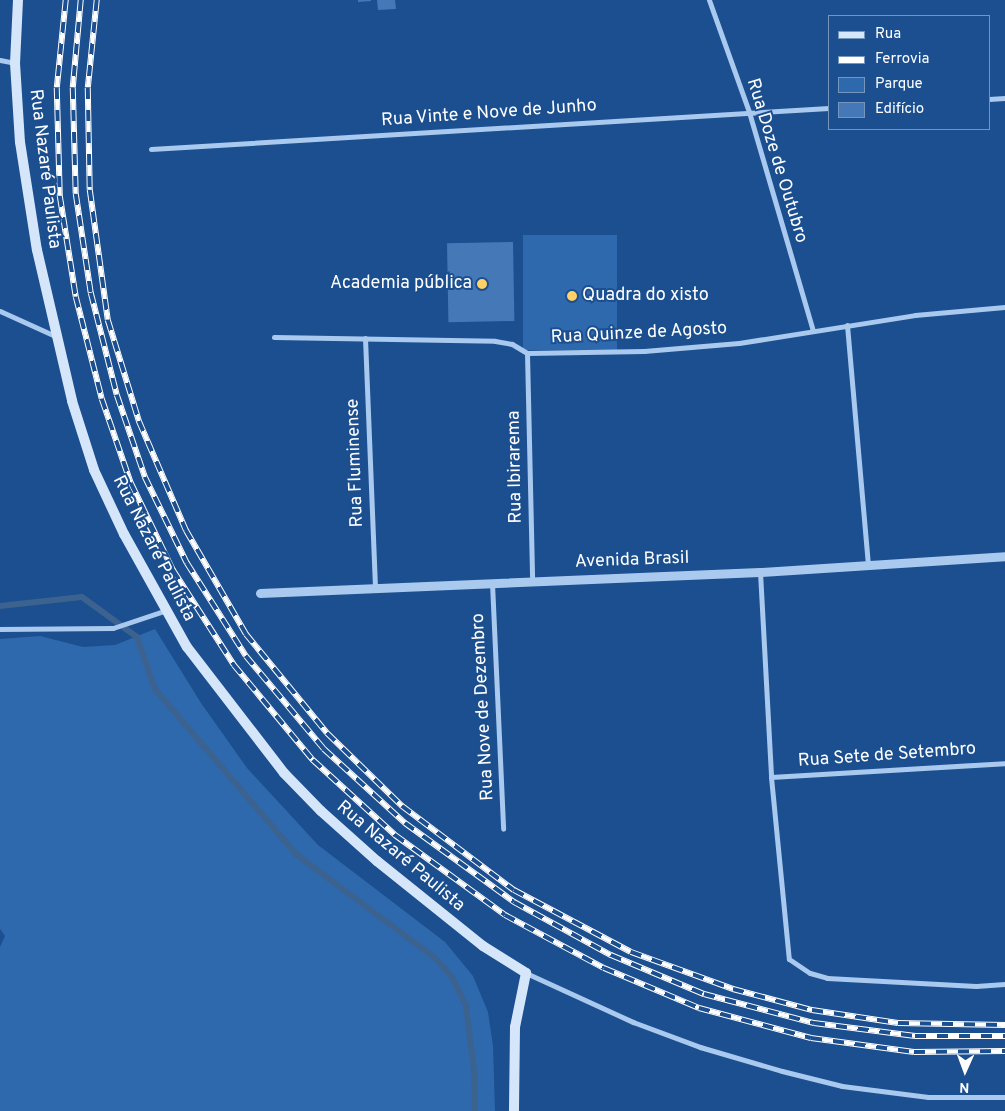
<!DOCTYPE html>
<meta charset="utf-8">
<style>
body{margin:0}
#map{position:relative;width:1005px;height:1111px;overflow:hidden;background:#1b4f8f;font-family:Overpass,sans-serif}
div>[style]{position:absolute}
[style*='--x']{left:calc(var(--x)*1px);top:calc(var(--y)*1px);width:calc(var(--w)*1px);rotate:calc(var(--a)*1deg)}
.green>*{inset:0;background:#2e69ad;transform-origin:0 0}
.stream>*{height:6px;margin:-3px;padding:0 3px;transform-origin:3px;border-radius:3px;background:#3c6290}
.building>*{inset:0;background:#4478b7;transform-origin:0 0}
.minor>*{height:5px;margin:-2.5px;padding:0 2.5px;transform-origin:2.5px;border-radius:2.5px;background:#a9c9ee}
.tertiary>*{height:9px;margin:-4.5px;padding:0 4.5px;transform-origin:4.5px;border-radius:4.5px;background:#a9c9ee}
.secondary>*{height:10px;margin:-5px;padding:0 5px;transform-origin:5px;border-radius:5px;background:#d6e6fa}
.rail>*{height:5.5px;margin-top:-2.75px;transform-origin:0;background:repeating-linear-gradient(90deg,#1b4f8f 0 11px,#fff 0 22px);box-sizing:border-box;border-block:1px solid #fff}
.dots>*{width:14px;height:14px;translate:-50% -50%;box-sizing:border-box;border:2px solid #1b4f8f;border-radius:50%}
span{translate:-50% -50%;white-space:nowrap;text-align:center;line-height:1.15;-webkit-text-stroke:4px #1b4f8f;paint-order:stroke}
.street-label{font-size:18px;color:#fff}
.poi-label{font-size:18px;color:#fff}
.right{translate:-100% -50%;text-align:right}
.left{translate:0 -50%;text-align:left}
.legend{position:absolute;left:828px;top:15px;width:162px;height:115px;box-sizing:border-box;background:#1b4f8f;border:1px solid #7695bc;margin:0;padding:6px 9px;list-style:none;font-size:15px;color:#fff}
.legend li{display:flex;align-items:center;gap:10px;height:25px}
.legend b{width:25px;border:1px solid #7695bc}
.north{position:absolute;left:940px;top:1046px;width:50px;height:50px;-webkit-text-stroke:4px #1b4f8f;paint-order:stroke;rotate:182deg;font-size:14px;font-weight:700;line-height:20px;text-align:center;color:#fff}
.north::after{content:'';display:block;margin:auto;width:18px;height:22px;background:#fff;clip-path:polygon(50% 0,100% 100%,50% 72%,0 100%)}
</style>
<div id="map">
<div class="green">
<i style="left:617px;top:235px;width:115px;height:94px;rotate:90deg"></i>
<i style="clip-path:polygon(155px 629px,201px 703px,247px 768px,318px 845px,445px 942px,473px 976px,488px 1012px,493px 1046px,495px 1111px,0 1111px,0 947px,5px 936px,0 929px,0 639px,40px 636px,83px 647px,115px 645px)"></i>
</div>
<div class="stream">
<i style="--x:0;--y:606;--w:82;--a:-6.3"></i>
<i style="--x:82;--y:597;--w:68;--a:36"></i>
<i style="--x:137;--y:637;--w:55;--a:70.9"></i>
<i style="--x:155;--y:689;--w:218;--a:49.5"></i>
<i style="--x:297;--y:855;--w:172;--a:36.7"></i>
<i style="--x:435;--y:958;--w:25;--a:48"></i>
<i style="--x:452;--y:977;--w:32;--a:64"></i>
<i style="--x:466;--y:1006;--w:64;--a:82.9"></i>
<i style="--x:474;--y:1070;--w:41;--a:88.6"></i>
</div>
<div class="building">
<i style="clip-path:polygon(358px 0,371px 0,371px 1px,358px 2px)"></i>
<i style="clip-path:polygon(377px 0,395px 0,396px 9px,378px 10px)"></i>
<i style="left:513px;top:242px;width:79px;height:66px;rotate:89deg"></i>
</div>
<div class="minor">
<i style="--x:709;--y:0;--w:119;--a:70.3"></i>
<i style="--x:749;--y:112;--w:228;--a:73.7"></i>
<i style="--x:0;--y:60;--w:15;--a:11"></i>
<i style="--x:989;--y:99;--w:16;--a:-4"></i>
<i style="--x:151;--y:149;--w:679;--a:-3.46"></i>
<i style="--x:0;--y:311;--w:60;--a:24.4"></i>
<i style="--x:847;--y:325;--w:241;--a:85"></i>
<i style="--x:274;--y:337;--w:221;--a:1"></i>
<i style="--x:495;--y:341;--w:17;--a:10"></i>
<i style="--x:512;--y:344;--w:17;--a:31"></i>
<i style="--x:527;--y:353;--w:117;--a:-1"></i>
<i style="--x:644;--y:351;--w:95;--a:-4.8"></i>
<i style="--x:739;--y:343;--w:178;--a:-9"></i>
<i style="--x:915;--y:315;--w:90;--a:-5.1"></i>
<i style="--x:365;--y:338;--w:250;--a:87.7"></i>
<i style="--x:527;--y:353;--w:227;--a:88.7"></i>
<i style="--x:760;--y:572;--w:205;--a:86.9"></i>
<i style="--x:771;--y:777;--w:183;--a:84.4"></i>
<i style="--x:789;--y:959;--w:25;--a:34"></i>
<i style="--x:810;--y:973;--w:18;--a:16"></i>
<i style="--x:827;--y:978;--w:149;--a:3.1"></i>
<i style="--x:976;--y:986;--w:29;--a:-4"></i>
<i style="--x:492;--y:583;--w:246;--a:87.4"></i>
<i style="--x:0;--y:629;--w:113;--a:-0.5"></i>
<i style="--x:113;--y:628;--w:54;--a:-18.4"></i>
<i style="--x:771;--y:777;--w:234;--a:-3.4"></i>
<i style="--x:526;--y:973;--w:118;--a:24.6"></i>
<i style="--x:633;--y:1022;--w:72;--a:20.5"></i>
<i style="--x:700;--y:1047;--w:85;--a:16.3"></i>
<i style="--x:782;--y:1071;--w:62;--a:14"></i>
<i style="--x:842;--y:1086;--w:87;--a:7.3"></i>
<i style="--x:928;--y:1097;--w:77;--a:0"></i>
</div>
<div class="tertiary">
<i style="--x:260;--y:593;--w:500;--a:-2.41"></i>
<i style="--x:760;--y:572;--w:246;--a:-3.7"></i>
</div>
<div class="secondary">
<i style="--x:18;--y:0;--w:63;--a:92.7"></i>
<i style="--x:15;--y:63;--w:79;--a:86.4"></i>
<i style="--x:20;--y:142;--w:109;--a:81.1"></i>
<i style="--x:37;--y:250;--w:155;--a:76.9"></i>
<i style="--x:72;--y:401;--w:72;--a:72.3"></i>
<i style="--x:94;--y:470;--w:71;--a:64.9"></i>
<i style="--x:124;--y:534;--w:129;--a:60.9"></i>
<i style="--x:187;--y:647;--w:159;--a:52.4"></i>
<i style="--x:284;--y:773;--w:53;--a:45.8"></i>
<i style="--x:321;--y:811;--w:75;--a:41.8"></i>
<i style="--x:377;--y:861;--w:136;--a:38.7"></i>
<i style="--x:483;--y:946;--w:51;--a:32.1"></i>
<i style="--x:526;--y:973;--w:55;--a:101.5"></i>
<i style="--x:515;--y:1027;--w:84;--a:90.7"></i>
</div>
<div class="rail">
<i style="--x:66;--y:0;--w:88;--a:95.8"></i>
<i style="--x:57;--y:88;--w:108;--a:88.4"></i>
<i style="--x:60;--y:196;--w:102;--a:81"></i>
<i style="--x:76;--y:297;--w:105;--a:75.7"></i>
<i style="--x:102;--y:399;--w:89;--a:71"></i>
<i style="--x:131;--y:483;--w:97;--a:64.2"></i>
<i style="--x:173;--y:570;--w:113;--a:57.3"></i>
<i style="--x:234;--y:665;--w:124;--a:50.3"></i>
<i style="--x:313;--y:760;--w:111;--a:42.4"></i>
<i style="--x:395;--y:835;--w:136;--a:36"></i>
<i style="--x:505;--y:915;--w:112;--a:28.2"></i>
<i style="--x:604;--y:968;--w:103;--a:22.8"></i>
<i style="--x:699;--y:1008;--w:116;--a:15"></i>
<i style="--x:811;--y:1038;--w:104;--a:7.7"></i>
<i style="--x:914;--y:1052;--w:91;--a:-0.6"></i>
<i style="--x:81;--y:0;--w:88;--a:95.2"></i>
<i style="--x:73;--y:88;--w:106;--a:88.4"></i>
<i style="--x:76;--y:194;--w:100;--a:81.4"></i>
<i style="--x:91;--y:293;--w:105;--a:75.7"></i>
<i style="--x:117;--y:395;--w:87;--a:71.1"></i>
<i style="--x:145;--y:477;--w:96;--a:64"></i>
<i style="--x:187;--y:563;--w:110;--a:57.6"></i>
<i style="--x:246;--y:656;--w:121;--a:50"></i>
<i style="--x:324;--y:749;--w:110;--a:42.4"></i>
<i style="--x:405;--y:823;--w:135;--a:35.9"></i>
<i style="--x:514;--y:902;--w:111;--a:28.7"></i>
<i style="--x:611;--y:955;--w:101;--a:22.8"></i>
<i style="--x:704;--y:994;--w:114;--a:14.8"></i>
<i style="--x:814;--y:1023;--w:102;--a:7.3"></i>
<i style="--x:915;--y:1036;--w:90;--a:0"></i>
<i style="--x:97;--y:0;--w:88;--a:95.8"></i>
<i style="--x:88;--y:88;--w:102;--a:88.9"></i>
<i style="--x:90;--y:190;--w:131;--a:82.1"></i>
<i style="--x:108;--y:320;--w:106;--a:72.9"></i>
<i style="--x:139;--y:421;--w:119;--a:66.7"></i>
<i style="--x:186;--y:530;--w:120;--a:60"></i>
<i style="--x:246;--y:634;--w:128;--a:50.7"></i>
<i style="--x:327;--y:733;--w:105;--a:44.2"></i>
<i style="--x:402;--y:806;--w:140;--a:36.9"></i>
<i style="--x:514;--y:890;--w:132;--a:27.9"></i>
<i style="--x:631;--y:952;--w:109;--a:19.9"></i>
<i style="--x:733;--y:989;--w:82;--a:14.9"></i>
<i style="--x:812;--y:1010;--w:87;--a:8.6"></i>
<i style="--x:898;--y:1023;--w:107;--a:1.1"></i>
</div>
<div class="dots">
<i style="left:482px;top:284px;background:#ffd166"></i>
<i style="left:572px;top:296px;background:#ffd166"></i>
</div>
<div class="street-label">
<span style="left:489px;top:114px;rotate:-4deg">Rua Vinte e Nove de Junho</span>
<span style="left:776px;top:161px;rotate:73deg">Rua Doze de Outubro</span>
<span style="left:44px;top:169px;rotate:83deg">Rua Nazaré Paulista</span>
<span style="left:639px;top:334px;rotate:-3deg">Rua Quinze de Agosto</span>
<span style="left:356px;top:463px;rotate:-92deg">Rua Fluminense</span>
<span style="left:516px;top:467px;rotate:-91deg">Rua Ibirarema</span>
<span style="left:153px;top:549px;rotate:63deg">Rua Nazaré Paulista</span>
<span style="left:632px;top:561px;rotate:-2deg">Avenida Brasil</span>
<span style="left:484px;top:707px;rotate:-93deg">Rua Nove de Dezembro</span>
<span style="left:887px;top:756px;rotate:-4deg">Rua Sete de Setembro</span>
<span style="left:400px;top:857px;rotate:40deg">Rua Nazaré Paulista</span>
</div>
<div class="poi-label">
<span class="right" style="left:472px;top:284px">Academia pública</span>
<span class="left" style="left:582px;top:296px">Quadra do xisto</span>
</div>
<ul class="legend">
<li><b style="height:6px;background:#d6e6fa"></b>Rua</li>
<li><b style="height:6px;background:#fff"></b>Ferrovia</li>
<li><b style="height:14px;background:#2e69ad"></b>Parque</li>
<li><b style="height:14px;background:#4478b7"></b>Edifício</li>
</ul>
<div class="north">N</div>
</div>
